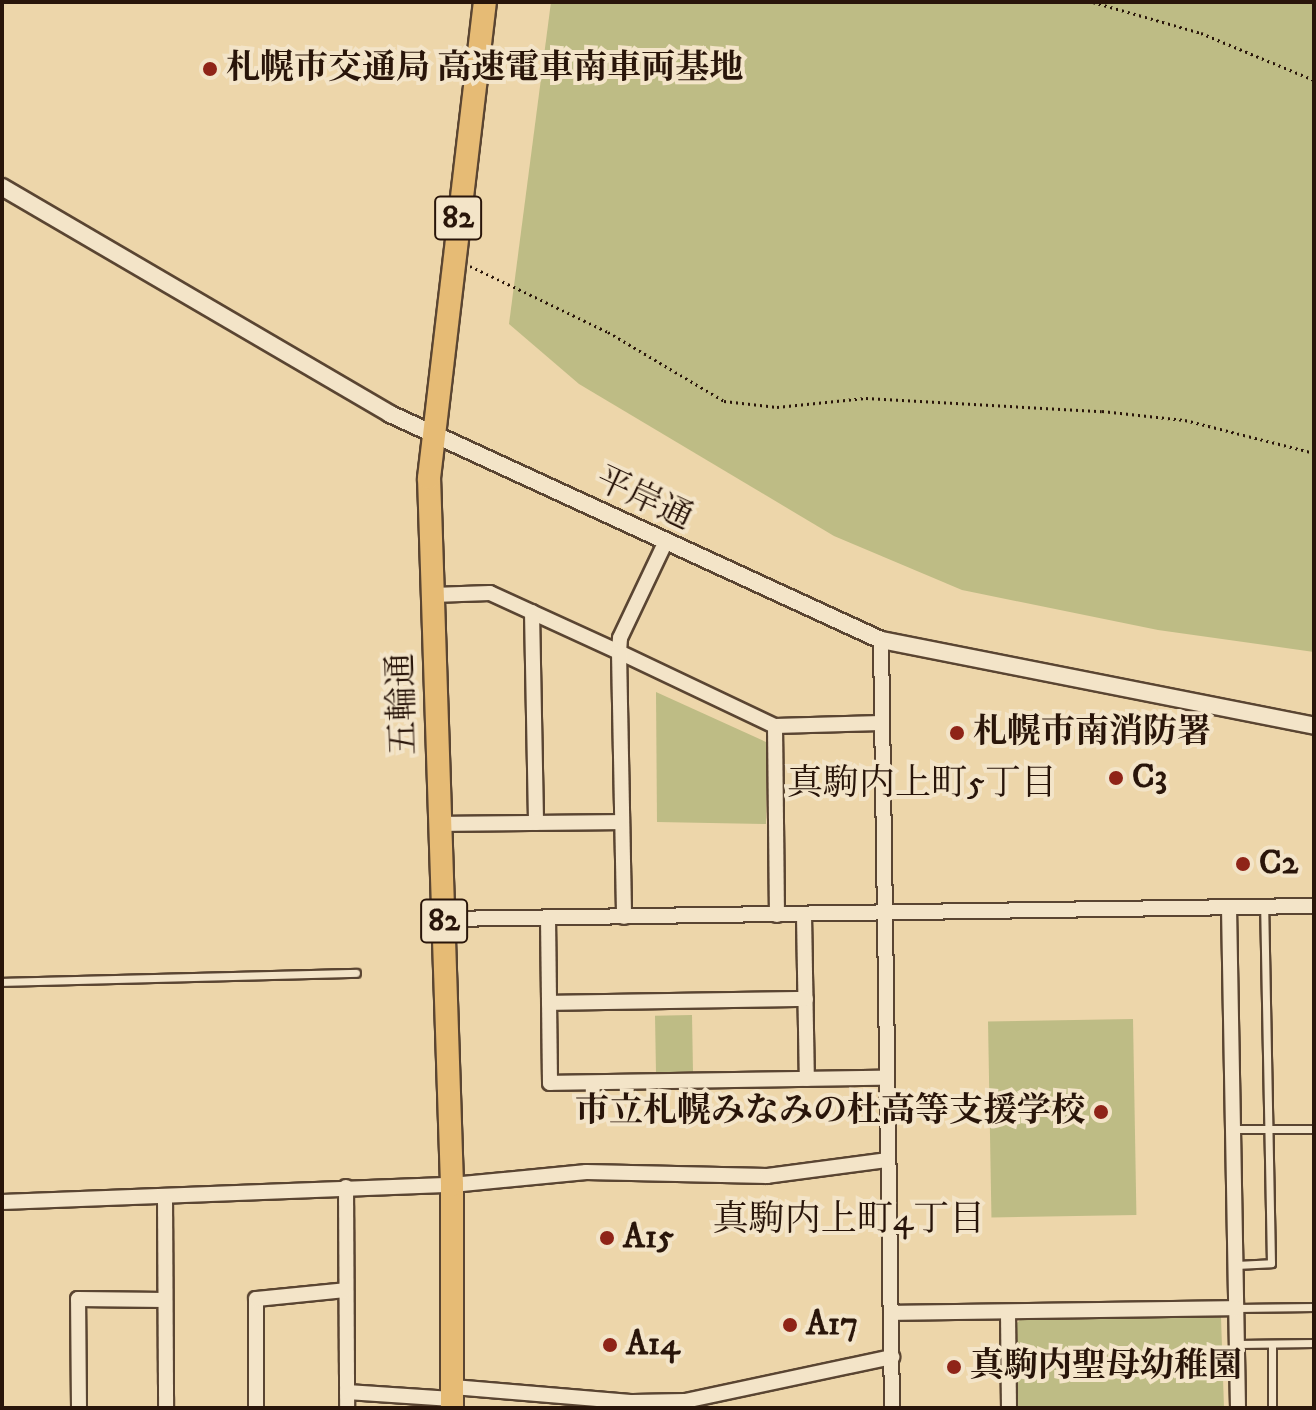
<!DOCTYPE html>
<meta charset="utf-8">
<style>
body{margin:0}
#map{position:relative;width:1316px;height:1410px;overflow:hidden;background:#edd6aa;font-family:"IM FELL DW Pica","Noto Serif JP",serif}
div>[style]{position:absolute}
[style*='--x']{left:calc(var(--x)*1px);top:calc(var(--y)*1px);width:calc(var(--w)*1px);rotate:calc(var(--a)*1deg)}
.green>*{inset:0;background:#bebc85;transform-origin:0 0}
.path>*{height:3px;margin-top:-1.5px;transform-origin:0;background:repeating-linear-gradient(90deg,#29150a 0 2px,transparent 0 6px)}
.roads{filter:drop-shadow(2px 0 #5a4532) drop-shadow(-2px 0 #5a4532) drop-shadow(0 2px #5a4532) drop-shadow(0 -2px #5a4532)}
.service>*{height:7px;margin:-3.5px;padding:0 3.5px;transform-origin:3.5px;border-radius:3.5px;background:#f3e4c8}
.minor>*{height:14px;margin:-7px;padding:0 7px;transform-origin:7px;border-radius:7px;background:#f3e4c8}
.tertiary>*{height:16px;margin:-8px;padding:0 8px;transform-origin:8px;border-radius:8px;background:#f3e4c8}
.primary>*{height:22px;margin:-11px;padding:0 11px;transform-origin:11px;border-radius:11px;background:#e6bb75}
.dots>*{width:22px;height:22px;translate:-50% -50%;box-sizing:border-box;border:4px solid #f3e4c8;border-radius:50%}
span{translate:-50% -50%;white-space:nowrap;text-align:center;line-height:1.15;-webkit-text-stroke:8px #f3e4c8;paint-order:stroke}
.shield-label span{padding:2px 6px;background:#f3e4c8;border:2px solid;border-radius:6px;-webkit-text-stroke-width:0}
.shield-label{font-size:32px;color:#29150a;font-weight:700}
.poi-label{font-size:34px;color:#29150a;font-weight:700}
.left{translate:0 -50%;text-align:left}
.right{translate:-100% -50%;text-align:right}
.street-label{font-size:34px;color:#29150a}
.neighbourhood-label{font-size:36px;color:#29150a}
.frame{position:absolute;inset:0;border:4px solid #29150a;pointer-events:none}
</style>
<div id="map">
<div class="green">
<i style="clip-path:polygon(551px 2px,1314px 2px,1314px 652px,1158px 630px,962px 590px,834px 536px,579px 384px,509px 324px)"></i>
<i style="clip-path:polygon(656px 692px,766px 742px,766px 824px,657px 822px)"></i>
<i style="left:692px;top:1015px;width:64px;height:37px;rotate:89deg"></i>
<i style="left:1133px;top:1019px;width:196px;height:145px;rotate:89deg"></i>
<i style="clip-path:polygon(1221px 1317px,1224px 1408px,1015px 1408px,1014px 1326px,1020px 1320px)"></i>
</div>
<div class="path">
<i style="--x:1093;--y:2;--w:112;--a:16"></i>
<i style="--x:1201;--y:33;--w:122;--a:22.6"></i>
<i style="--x:470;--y:266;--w:153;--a:25.6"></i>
<i style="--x:608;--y:332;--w:135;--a:30.7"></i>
<i style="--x:724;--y:401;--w:53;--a:6.5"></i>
<i style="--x:777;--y:407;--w:89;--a:-5.8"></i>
<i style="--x:866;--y:398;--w:236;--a:3.2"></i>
<i style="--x:1102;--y:411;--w:83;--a:6.2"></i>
<i style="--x:1185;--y:420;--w:133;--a:14.3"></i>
</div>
<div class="roads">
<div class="service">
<i style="--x:2;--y:982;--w:354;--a:-1.5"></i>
<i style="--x:1233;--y:1129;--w:81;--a:0"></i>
<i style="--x:1236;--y:1265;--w:35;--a:-3"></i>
<i style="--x:1271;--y:1263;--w:357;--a:-91.1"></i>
<i style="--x:1237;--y:1308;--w:77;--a:-0.7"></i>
<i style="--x:1238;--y:1344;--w:76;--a:-0.8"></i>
<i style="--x:1272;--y:1344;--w:64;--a:90"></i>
</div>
<div class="minor">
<i style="--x:666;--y:541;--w:107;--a:115.4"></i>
<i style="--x:620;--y:638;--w:14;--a:94"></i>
<i style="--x:619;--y:652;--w:173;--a:25.4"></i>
<i style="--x:775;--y:726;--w:106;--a:-1.6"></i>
<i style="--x:433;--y:595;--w:57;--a:-2"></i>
<i style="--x:490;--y:593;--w:142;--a:24.6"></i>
<i style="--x:619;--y:652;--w:265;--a:88.9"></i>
<i style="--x:532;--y:612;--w:211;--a:88.9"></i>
<i style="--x:881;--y:640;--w:768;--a:89.18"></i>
<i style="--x:775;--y:726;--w:189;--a:89.4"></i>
<i style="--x:440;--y:824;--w:181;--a:-0.6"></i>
<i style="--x:1229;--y:907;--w:501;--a:88.97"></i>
<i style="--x:804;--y:915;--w:164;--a:89"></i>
<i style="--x:548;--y:918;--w:165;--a:89.3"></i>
<i style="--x:550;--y:1083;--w:337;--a:-0.9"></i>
<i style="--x:444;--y:919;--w:870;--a:-0.86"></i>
<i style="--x:549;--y:1003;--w:257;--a:-0.9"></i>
<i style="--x:346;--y:1187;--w:221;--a:89.7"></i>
<i style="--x:165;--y:1198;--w:210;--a:89.7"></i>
<i style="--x:2;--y:1202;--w:450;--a:-2.2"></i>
<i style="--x:452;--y:1185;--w:135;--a:-5.5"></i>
<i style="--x:586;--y:1172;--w:181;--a:1.3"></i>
<i style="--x:767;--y:1176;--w:121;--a:-7.6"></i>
<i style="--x:1008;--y:1312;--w:96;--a:89.4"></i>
<i style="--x:891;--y:1313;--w:346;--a:-0.8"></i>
<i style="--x:453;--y:1387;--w:181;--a:4.8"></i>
<i style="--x:633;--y:1402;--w:52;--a:-1.1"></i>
<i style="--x:685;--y:1401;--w:212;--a:-12"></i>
<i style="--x:347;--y:1392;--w:105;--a:3.8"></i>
<i style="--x:79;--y:1408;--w:109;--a:-90.5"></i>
<i style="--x:78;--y:1299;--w:87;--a:0.7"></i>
<i style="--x:256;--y:1408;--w:109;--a:-90"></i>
<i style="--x:256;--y:1299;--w:90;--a:-5.7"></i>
</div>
<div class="tertiary">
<i style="--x:2;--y:187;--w:450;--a:30.3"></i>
<i style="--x:390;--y:414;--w:541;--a:24.72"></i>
<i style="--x:881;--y:640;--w:441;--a:11.2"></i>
</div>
<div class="primary">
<i style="--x:452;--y:1408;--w:223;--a:-90"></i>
<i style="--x:452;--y:1185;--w:707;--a:-91.86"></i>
<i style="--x:429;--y:478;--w:479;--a:-83.3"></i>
</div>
</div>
<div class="dots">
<i style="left:210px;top:69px;background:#8f2418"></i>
<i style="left:957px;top:733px;background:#8f2418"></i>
<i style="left:1116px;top:778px;background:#8f2418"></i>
<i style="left:1243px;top:864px;background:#8f2418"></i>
<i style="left:1101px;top:1112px;background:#8f2418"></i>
<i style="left:607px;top:1238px;background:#8f2418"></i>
<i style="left:790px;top:1325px;background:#8f2418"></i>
<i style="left:610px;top:1345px;background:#8f2418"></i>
<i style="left:954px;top:1367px;background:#8f2418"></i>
</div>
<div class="shield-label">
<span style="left:458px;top:218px">82</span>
<span style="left:444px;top:921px">82</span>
</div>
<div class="poi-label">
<span class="left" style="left:226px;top:69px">札幌市交通局 高速電車南車両基地</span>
<span class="left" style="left:973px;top:733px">札幌市南消防署</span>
<span class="left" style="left:1132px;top:778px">C3</span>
<span class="left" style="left:1259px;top:864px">C2</span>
<span class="right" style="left:1085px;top:1112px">市立札幌みなみの杜高等支援学校</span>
<span class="left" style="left:623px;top:1238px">A15</span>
<span class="left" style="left:806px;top:1325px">A17</span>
<span class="left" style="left:626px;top:1345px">A14</span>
<span class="left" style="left:970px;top:1367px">真駒内聖母幼稚園</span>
</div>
<div class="street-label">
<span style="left:644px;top:499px;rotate:25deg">平岸通</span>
<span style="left:403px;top:704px;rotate:-92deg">五輪通</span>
</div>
<div class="neighbourhood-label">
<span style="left:922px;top:784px">真駒内上町5丁目</span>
<span style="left:849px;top:1220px">真駒内上町4丁目</span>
</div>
<div class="frame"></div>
</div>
